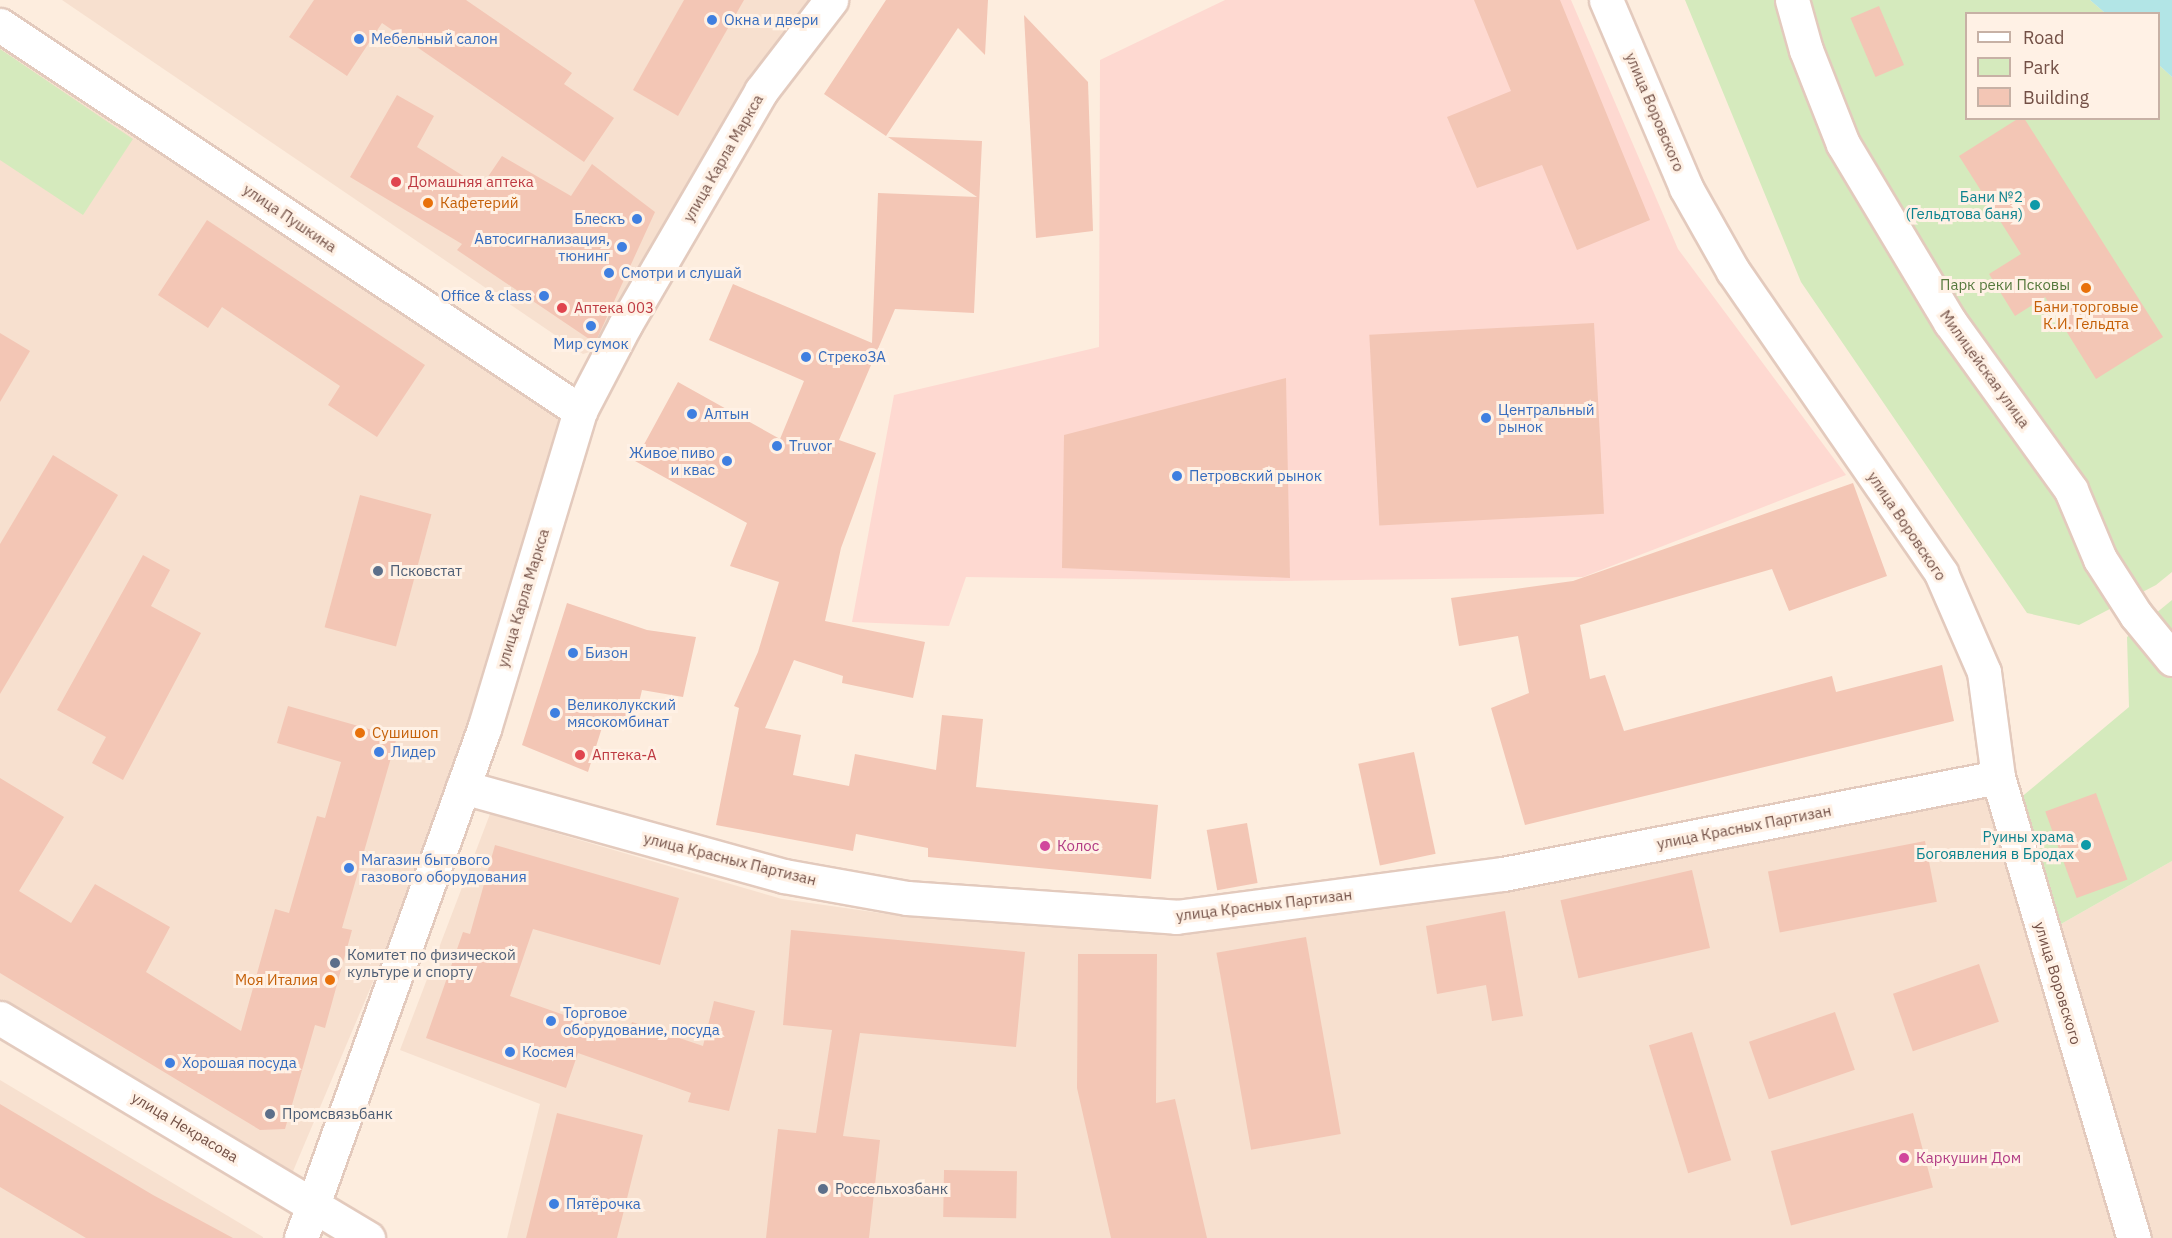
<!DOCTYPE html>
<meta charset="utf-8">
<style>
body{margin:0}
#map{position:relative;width:2172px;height:1238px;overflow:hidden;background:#fdedde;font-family:"IBM Plex Sans",sans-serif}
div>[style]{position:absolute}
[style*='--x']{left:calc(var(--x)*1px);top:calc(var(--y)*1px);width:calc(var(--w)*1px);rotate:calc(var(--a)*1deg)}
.residential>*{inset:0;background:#f7e0cf}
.commercial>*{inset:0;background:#fed9d1}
.green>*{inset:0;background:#d5eabd}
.water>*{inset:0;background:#b2e5e6}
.building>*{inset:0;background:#f3c6b5;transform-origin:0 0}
.roads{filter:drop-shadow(2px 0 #e3cabd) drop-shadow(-2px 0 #e3cabd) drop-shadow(0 2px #e3cabd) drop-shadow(0 -2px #e3cabd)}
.minor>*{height:33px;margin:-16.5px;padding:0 16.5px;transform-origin:16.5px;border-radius:16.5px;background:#fff}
.dots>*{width:16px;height:16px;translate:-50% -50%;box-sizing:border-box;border:3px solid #fff1e5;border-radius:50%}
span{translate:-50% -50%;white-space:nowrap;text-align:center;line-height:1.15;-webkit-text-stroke:6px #fff1e5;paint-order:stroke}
.shop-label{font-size:15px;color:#366cbe}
.left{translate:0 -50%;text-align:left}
.right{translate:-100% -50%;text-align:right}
.street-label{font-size:15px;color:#735046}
.health-label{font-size:15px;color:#be3a42}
.culture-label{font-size:15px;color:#0d838f}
.food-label{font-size:15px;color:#c56008}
.park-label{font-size:15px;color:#56793d}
.service-label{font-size:15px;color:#4e5e75}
.hotel-label{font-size:15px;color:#b23c85}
.legend{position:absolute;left:1965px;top:12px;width:195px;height:108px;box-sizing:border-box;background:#fff1e5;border:2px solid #c7b1a5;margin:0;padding:8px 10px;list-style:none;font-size:18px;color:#735046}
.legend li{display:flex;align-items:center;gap:12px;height:30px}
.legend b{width:30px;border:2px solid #c7b1a5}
</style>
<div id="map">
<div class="residential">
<i style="clip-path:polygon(62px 0,814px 0,605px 347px,583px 354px)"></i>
<i style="clip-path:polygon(0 39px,563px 421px,459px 778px,291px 1176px,0 1004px)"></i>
<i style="clip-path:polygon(1989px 793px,2119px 1238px,507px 1238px,540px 1104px,400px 1050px,490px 814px,782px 899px,908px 917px,1177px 934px,1504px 886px)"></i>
<i style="clip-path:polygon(2172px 861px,2172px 1238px,2148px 1238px,2054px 928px)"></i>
<i style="clip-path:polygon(0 1080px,263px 1237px,263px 1238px,0 1238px)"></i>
</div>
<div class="commercial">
<i style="clip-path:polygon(1225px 0,1571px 0,1678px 249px,1846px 475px,1583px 577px,1280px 581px,966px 577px,949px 626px,852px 622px,894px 395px,1099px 347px,1100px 60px)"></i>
</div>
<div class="green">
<i style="clip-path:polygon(1685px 0,2090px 0,2105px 13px,1966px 14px,1966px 118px,2158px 118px,2159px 65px,2172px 77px,2172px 572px,2156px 585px,2079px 625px,2027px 613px,1801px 282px)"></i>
<i style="clip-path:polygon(0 49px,133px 139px,83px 215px,0 160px)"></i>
<i style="clip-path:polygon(2172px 600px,2172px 861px,2054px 928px,2019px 799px,2129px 707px,2127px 637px)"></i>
</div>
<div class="water">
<i style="clip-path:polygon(2090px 0,2172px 0,2172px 77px,2159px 65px,2158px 14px,2105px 13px)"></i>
</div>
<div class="building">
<i style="clip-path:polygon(314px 0,466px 0,572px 73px,564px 84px,614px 118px,584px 162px,382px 23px,347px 76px,289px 37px)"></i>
<i style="clip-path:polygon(684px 0,744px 0,678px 116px,633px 90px)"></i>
<i style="clip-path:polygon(886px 0,988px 0,985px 55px,958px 28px,886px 136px,824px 94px)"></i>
<i style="clip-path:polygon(1474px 0,1560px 0,1650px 220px,1577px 250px,1542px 165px,1477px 188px,1447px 117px,1511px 91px)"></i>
<i style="left:1879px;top:6px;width:64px;height:31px;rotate:67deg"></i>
<i style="clip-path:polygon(1024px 15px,1088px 82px,1093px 231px,1036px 238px)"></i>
<i style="clip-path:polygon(397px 95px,434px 116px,417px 147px,481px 187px,502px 156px,571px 196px,592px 164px,655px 212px,595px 343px,457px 250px,462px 244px,350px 177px)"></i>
<i style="clip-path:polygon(2019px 118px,2024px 118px,2163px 337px,2096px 379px,2045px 297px,2015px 316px,1989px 274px,2021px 254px,1959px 156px)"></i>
<i style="clip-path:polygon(888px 137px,982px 141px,974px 313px,895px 309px,839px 440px,876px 453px,841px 548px,825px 621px,925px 642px,913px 698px,842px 683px,843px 676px,794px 660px,765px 728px,801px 735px,793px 775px,849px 786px,855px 754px,936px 770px,942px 715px,983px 719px,976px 787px,1158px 805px,1151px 879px,928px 857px,928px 848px,856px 834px,853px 851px,716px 825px,739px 708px,734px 706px,758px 652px,779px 582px,730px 566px,747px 523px,635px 461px,678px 382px,780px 439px,804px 381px,709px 340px,733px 284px,872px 343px,878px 193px,977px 197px)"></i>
<i style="clip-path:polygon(207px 220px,425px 365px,377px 437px,328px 405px,340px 386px,222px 307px,208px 328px,158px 295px)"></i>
<i style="left:1594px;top:323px;width:191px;height:225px;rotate:87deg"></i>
<i style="clip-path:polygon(0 333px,30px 351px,0 402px)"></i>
<i style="clip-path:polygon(1286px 378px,1290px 578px,1062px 568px,1064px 435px)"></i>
<i style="clip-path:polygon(53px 455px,118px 495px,0 694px,0 544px)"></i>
<i style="clip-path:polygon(1853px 483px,1887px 576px,1789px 611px,1772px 569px,1580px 625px,1590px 679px,1605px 675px,1624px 731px,1832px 676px,1836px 692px,1942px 665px,1954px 721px,1525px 825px,1491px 708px,1529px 693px,1518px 636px,1459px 646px,1451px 598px,1573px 581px)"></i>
<i style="left:360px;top:495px;width:74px;height:137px;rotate:15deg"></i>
<i style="clip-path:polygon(143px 555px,170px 570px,151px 606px,201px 633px,123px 780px,92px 763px,106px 737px,57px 710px)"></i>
<i style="clip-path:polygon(567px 603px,647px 630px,696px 637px,683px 697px,642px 690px,633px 728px,605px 718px,588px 772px,522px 745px)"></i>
<i style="clip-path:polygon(288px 706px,397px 737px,342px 928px,352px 930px,325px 1028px,315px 1025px,285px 1129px,260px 1130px,0 973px,0 778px,64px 817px,19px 891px,71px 923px,95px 884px,170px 927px,146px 972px,241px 1031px,275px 909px,289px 913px,317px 816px,325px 818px,341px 762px,277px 743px)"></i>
<i style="left:1414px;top:752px;width:104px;height:57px;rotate:78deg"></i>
<i style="left:2096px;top:793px;width:92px;height:54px;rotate:70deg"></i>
<i style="left:1247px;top:823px;width:61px;height:41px;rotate:80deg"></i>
<i style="left:1925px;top:841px;width:62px;height:160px;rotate:79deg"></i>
<i style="clip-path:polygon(495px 845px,679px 898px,660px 965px,533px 929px,510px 996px,627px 1037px,632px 1022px,703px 1046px,714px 1001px,755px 1011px,729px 1111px,688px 1102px,691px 1093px,578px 1053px,566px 1088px,426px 1038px,463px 932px,470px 934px)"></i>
<i style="left:1692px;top:870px;width:80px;height:135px;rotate:77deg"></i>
<i style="clip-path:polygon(1505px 911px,1523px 1016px,1492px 1021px,1486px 985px,1437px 994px,1426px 926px)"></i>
<i style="clip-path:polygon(791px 930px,1025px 952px,1016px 1047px,860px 1033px,843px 1136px,880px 1140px,869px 1238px,766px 1238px,778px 1129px,816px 1133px,832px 1030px,783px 1025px)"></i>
<i style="left:1306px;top:937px;width:200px;height:91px;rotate:80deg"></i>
<i style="clip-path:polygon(1078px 954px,1157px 954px,1156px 1103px,1175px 1099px,1207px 1238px,1111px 1238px,1077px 1088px)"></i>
<i style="left:1979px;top:964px;width:61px;height:91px;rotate:71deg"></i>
<i style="left:1835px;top:1012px;width:61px;height:91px;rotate:71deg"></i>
<i style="left:1692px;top:1032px;width:134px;height:45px;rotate:73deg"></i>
<i style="clip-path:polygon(0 1104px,153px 1195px,233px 1238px,86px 1238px,0 1187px)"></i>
<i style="clip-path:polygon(557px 1113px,643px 1135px,617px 1238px,526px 1238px)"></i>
<i style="left:1913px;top:1113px;width:77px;height:147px;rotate:75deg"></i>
<i style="left:944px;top:1170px;width:73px;height:47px;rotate:1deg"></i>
</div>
<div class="roads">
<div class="minor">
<i style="--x:1606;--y:0;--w:204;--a:66.9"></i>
<i style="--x:1686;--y:188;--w:95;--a:60.5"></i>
<i style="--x:1733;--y:271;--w:367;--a:55.4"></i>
<i style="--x:1941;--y:573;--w:108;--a:66.5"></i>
<i style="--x:1984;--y:672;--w:106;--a:82.4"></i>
<i style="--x:1998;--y:777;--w:481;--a:73.6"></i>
<i style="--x:1792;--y:0;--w:52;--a:74.4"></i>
<i style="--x:1806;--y:50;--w:101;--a:68.5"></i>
<i style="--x:1843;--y:144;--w:208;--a:59"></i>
<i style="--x:1950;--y:322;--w:207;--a:54.2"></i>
<i style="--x:2071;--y:490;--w:75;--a:67.2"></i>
<i style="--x:2100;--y:559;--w:67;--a:57.3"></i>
<i style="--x:2136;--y:615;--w:57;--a:50.7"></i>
<i style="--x:0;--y:25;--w:697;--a:33.64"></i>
<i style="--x:463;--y:787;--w:333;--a:15.5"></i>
<i style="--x:784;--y:876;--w:125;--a:10.1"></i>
<i style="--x:907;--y:898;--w:270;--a:4"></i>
<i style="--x:1176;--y:917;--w:330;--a:-7.5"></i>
<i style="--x:1503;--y:874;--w:504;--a:-11.09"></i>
<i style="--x:0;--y:1018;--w:429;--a:30.9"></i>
<i style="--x:301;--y:1238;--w:541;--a:-70.23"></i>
<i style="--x:484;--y:729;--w:332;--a:-73.2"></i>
<i style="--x:580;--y:411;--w:97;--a:-62.4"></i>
<i style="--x:625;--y:325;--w:271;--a:-59.8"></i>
<i style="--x:761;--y:91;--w:115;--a:-52.4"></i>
</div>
</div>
<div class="dots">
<i style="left:712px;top:20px;background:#3f7fe0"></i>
<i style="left:359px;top:39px;background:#3f7fe0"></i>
<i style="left:396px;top:182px;background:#e0444e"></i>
<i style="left:428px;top:203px;background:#e8710a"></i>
<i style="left:2035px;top:205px;background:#0f9aa8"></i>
<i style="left:637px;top:219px;background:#3f7fe0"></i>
<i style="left:622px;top:247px;background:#3f7fe0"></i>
<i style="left:609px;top:273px;background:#3f7fe0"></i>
<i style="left:2086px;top:288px;background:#e8710a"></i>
<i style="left:544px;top:296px;background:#3f7fe0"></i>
<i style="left:562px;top:308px;background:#e0444e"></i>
<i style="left:591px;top:326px;background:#3f7fe0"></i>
<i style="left:806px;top:357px;background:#3f7fe0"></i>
<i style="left:692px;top:414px;background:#3f7fe0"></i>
<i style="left:1486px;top:418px;background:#3f7fe0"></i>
<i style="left:777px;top:446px;background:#3f7fe0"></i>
<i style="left:727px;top:461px;background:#3f7fe0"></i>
<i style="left:1177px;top:476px;background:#3f7fe0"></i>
<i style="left:378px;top:571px;background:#5c6f8a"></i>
<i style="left:573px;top:653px;background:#3f7fe0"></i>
<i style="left:555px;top:713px;background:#3f7fe0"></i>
<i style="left:360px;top:733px;background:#e8710a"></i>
<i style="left:379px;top:752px;background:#3f7fe0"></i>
<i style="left:580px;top:755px;background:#e0444e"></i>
<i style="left:2086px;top:845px;background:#0f9aa8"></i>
<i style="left:1045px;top:846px;background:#d1479c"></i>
<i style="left:349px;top:868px;background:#3f7fe0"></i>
<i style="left:335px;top:963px;background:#5c6f8a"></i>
<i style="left:330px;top:980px;background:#e8710a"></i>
<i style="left:551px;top:1021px;background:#3f7fe0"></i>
<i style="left:510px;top:1052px;background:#3f7fe0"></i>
<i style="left:170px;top:1063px;background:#3f7fe0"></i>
<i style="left:270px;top:1114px;background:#5c6f8a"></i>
<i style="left:1904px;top:1158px;background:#d1479c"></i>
<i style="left:823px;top:1189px;background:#5c6f8a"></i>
<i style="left:554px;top:1204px;background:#3f7fe0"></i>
</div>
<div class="shop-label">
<span class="left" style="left:724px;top:20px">Окна и двери</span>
<span class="left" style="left:371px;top:39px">Мебельный салон</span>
<span class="right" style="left:625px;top:219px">Блескъ</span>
<span class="right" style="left:610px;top:247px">Автосигнализация,<br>тюнинг</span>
<span class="left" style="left:621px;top:273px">Смотри и слушай</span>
<span class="right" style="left:532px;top:296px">Office &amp; class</span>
<span style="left:591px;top:344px">Мир сумок</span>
<span class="left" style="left:818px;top:357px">СтрекоЗА</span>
<span class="left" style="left:1498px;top:418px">Центральный<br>рынок</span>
<span class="left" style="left:704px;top:414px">Алтын</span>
<span class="left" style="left:789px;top:446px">Truvor</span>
<span class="right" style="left:715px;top:461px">Живое пиво<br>и квас</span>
<span class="left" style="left:1189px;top:476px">Петровский рынок</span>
<span class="left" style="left:585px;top:653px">Бизон</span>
<span class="left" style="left:567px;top:713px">Великолукский<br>мясокомбинат</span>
<span class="left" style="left:391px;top:752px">Лидер</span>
<span class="left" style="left:361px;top:868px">Магазин бытового<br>газового оборудования</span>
<span class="left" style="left:563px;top:1021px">Торговое<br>оборудование, посуда</span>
<span class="left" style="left:522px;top:1052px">Космея</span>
<span class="left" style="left:182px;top:1063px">Хорошая посуда</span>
<span class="left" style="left:566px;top:1204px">Пятёрочка</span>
</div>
<div class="street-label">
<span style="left:1655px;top:112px;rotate:67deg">улица Воровского</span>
<span style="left:723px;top:158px;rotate:-60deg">улица Карла Маркса</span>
<span style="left:290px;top:218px;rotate:34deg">улица Пушкина</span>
<span style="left:1985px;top:369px;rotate:54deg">Милицейская улица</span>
<span style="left:1907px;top:526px;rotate:56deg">улица Воровского</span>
<span style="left:523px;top:598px;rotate:-73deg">улица Карла Маркса</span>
<span style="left:1744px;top:827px;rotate:-11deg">улица Красных Партизан</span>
<span style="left:730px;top:859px;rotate:14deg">улица Красных Партизан</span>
<span style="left:1264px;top:905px;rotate:-7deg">улица Красных Партизан</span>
<span style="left:2058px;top:983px;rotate:73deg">улица Воровского</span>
<span style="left:185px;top:1127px;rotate:31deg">улица Некрасова</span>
</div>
<div class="health-label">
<span class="left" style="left:408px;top:182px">Домашняя аптека</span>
<span class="left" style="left:574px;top:308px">Аптека 003</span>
<span class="left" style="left:592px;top:755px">Аптека-А</span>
</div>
<div class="culture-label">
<span class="right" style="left:2023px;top:205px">Бани №2<br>(Гельдтова баня)</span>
<span class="right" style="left:2074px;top:845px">Руины храма<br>Богоявления в Бродах</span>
</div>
<div class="food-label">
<span class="left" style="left:440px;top:203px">Кафетерий</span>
<span style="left:2086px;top:315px">Бани торговые<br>К.И. Гельдта</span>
<span class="left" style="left:372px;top:733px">Сушишоп</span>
<span class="right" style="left:318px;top:980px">Моя Италия</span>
</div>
<div class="park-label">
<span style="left:2005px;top:285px">Парк реки Псковы</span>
</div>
<div class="service-label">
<span class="left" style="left:390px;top:571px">Псковстат</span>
<span class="left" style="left:347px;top:963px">Комитет по физической<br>культуре и спорту</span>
<span class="left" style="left:282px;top:1114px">Промсвязьбанк</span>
<span class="left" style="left:835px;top:1189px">Россельхозбанк</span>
</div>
<div class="hotel-label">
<span class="left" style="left:1057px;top:846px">Колос</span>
<span class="left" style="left:1916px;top:1158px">Каркушин Дом</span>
</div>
<ul class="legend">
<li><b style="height:8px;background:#fff"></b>Road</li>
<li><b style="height:16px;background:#d5eabd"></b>Park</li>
<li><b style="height:16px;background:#f3c6b5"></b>Building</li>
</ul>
</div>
